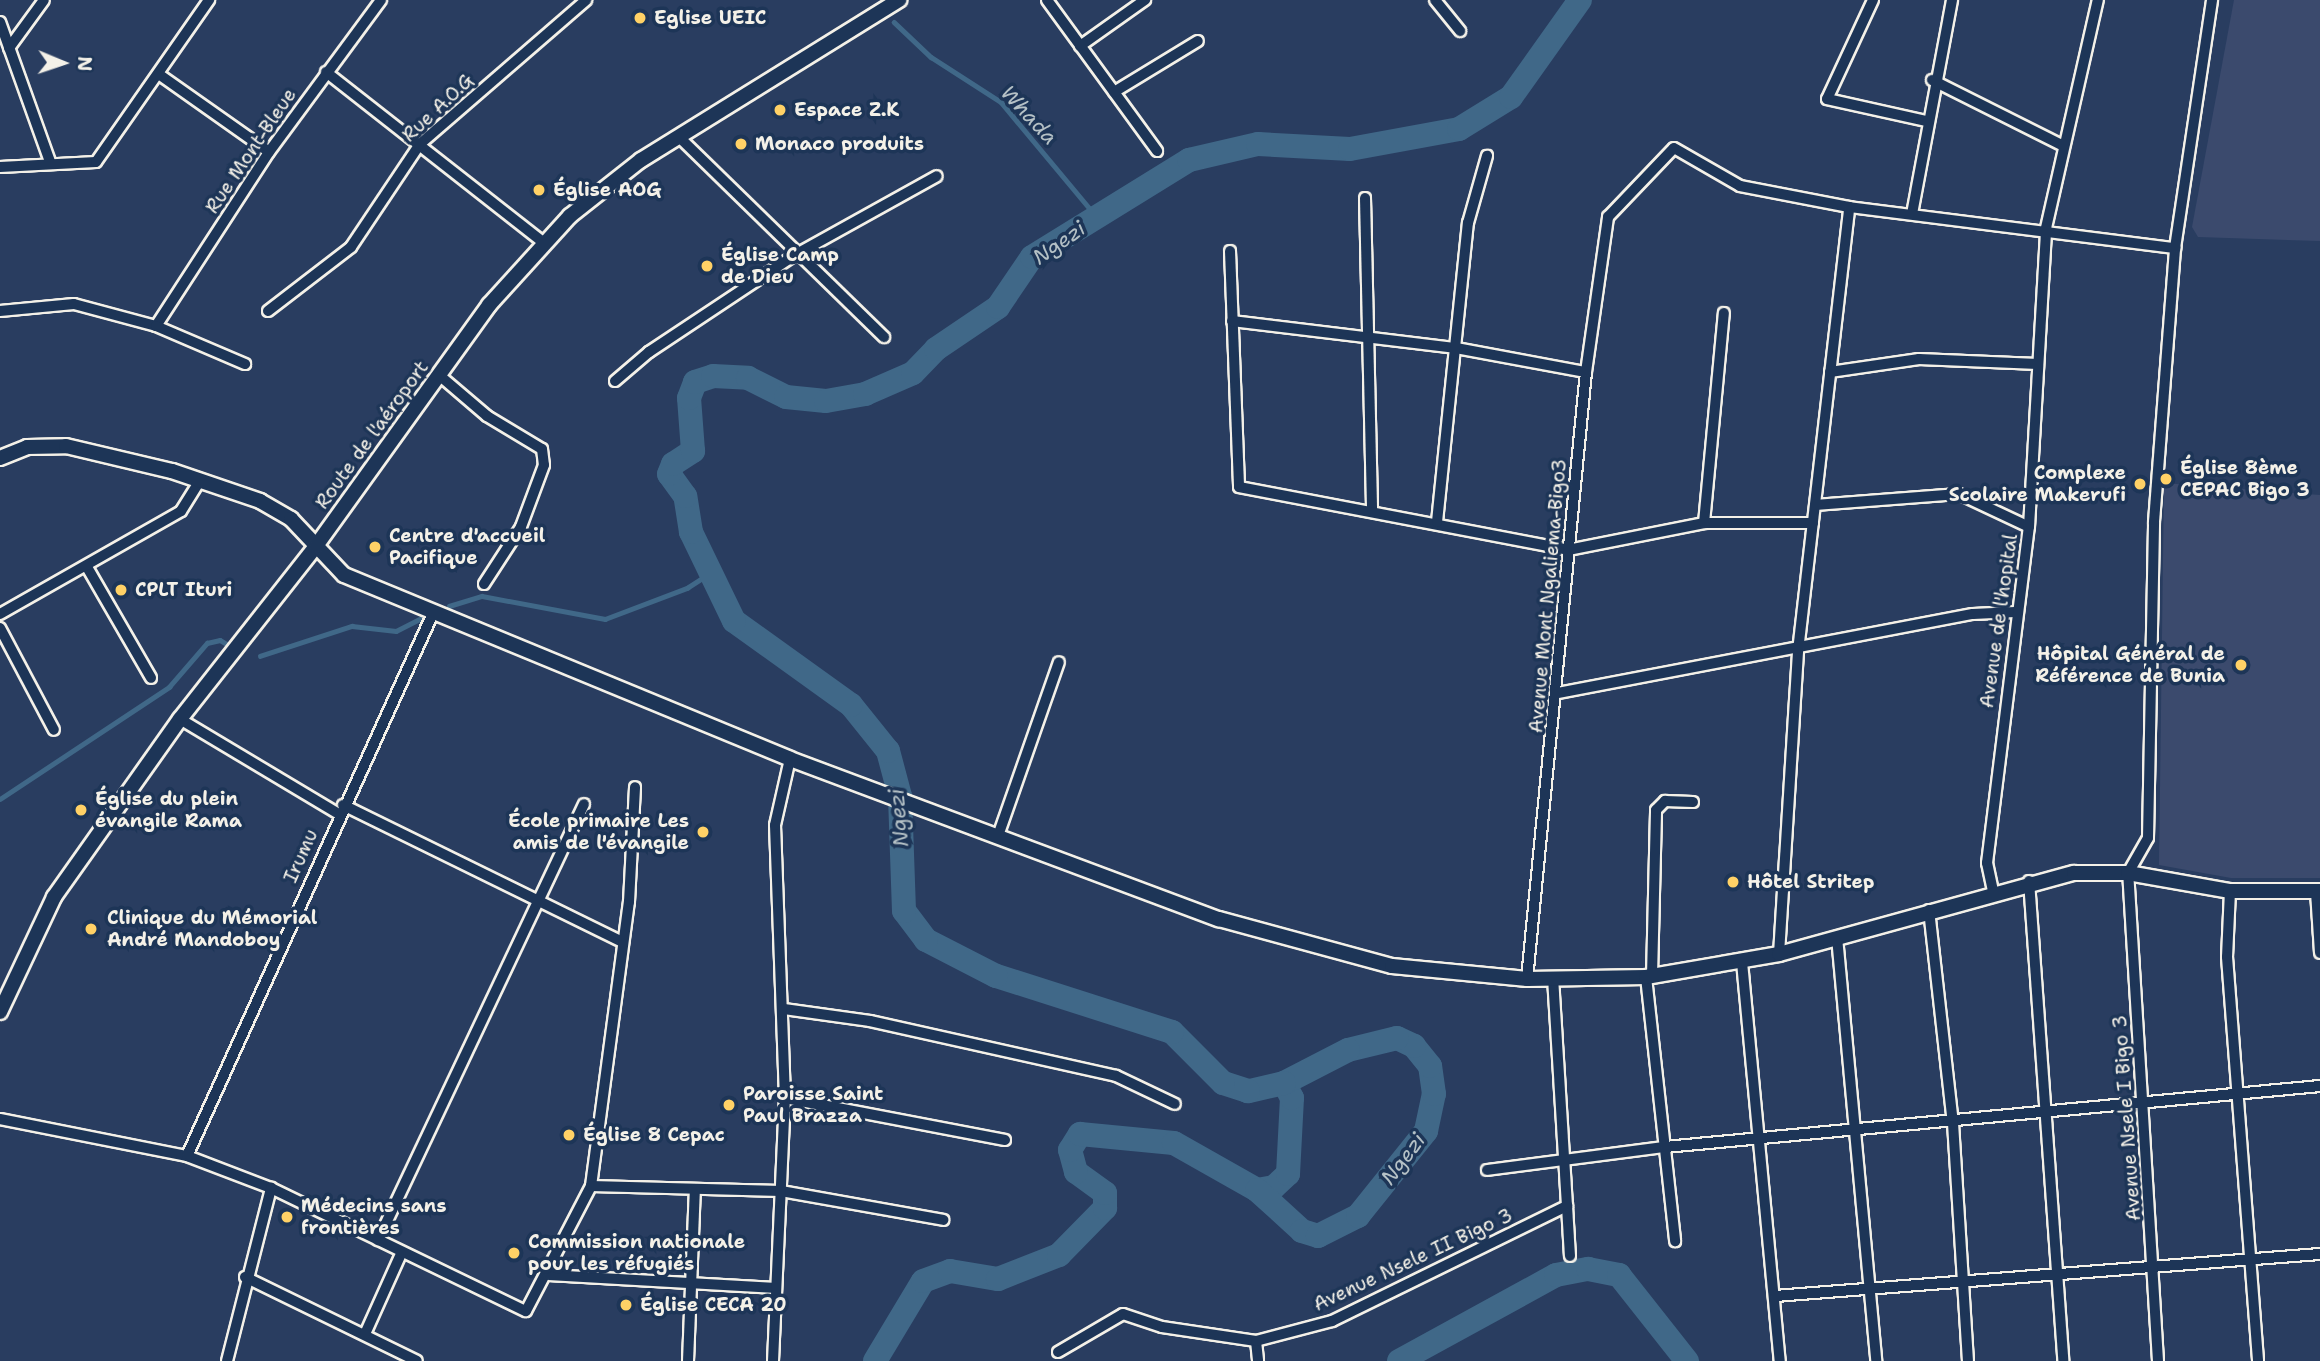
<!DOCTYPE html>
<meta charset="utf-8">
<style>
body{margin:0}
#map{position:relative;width:2320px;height:1361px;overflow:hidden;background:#293d60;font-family:"Shantell Sans",sans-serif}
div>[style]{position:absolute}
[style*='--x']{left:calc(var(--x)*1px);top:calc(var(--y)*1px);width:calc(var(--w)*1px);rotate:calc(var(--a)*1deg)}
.built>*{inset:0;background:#3b4a6d}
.stream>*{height:4.5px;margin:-2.25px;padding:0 2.25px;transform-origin:2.25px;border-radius:2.25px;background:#406888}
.river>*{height:24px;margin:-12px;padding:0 12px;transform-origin:12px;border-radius:12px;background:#406888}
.roads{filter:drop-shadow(2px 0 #f4f1e8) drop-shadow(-2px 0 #f4f1e8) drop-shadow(0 2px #f4f1e8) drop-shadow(0 -2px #f4f1e8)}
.minor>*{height:10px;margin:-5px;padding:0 5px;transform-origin:5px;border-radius:5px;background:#1d3557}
.tertiary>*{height:14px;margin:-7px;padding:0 7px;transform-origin:7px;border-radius:7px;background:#1d3557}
.dots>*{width:19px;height:19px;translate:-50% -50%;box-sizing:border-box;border:4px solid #1d3557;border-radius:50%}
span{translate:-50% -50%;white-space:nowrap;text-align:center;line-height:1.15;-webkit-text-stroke:7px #1d3557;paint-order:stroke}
.poi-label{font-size:19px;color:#f4f1e8;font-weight:700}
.left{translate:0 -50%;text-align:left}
.right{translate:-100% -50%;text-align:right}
.street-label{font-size:19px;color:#f4f1e8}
.water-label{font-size:21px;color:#b5c1c6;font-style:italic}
.north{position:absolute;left:28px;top:28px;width:70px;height:70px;-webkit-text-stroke:5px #1d3557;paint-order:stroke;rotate:92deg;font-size:19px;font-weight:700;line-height:28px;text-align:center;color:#f4f1e8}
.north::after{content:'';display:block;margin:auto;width:24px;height:32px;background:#f4f1e8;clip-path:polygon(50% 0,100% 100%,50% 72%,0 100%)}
</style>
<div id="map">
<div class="built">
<i style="clip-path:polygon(2234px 0,2320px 0,2320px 241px,2198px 237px,2192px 227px)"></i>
<i style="clip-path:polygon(2164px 483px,2320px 495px,2320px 878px,2231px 878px,2159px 865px)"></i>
</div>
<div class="stream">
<i style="--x:894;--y:22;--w:51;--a:43.4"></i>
<i style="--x:931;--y:57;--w:83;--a:32.7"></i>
<i style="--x:1001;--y:102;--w:148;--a:50.2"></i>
<i style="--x:449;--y:606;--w:34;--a:-17"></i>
<i style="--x:482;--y:596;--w:125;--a:10.6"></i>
<i style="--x:605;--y:619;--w:88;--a:-20.7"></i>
<i style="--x:687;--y:588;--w:31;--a:-33"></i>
<i style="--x:260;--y:656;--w:97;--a:-18.1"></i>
<i style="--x:352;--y:626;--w:44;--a:6.5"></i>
<i style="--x:396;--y:631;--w:27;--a:-27"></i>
<i style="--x:0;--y:799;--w:203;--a:-33.5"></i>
<i style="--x:169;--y:687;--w:58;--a:-49.2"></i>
<i style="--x:207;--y:643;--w:13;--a:-13"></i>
<i style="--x:220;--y:640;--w:12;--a:31"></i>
</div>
<div class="river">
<i style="--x:1257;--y:1190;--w:17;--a:-10"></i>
<i style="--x:1274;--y:1187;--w:19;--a:-43"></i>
<i style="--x:1288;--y:1174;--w:76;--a:-87"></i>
<i style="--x:1292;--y:1098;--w:17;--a:-118"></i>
<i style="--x:875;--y:1361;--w:93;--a:-59"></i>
<i style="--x:923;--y:1281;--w:29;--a:-20"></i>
<i style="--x:950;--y:1271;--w:49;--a:9.5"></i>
<i style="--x:998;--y:1279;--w:66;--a:-21.5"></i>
<i style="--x:1059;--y:1255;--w:66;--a:-45.6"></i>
<i style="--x:1105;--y:1208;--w:15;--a:-90"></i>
<i style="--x:1105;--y:1193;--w:36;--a:-144"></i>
<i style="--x:1076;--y:1172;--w:23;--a:-105"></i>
<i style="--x:1070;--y:1150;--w:19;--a:-58"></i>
<i style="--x:1080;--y:1134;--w:94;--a:5.5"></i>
<i style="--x:1174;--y:1143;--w:95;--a:29.5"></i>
<i style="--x:1257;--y:1190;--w:61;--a:42.3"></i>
<i style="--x:1302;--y:1231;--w:17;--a:17"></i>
<i style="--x:1318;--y:1236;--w:45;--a:-26.6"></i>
<i style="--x:1358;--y:1216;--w:109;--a:-51.3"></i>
<i style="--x:1426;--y:1131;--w:38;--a:-78"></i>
<i style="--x:1434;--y:1094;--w:28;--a:-98"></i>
<i style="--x:1430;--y:1066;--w:26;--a:-129"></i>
<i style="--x:1414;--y:1046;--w:19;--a:-155"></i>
<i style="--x:1397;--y:1038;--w:50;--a:166.2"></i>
<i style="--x:1348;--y:1050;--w:72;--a:152.7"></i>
<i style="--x:1284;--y:1083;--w:37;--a:167"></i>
<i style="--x:1248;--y:1091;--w:26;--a:-162"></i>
<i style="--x:1223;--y:1083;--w:72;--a:-135"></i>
<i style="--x:1172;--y:1032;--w:185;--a:-162.3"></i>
<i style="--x:996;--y:976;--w:79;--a:-152.8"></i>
<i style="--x:926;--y:940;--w:36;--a:-127"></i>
<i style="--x:904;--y:911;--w:115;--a:-92"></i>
<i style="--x:900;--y:796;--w:47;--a:-104.9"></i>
<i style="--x:888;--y:751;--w:59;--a:-128.8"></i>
<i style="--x:851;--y:705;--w:144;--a:-144.3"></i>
<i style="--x:734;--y:621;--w:99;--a:-115.8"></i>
<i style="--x:691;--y:532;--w:36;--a:-99"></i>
<i style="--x:685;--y:496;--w:27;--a:-126"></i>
<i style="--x:669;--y:474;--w:11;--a:-68"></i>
<i style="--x:673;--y:464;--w:24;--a:-33"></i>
<i style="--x:693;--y:451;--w:53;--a:-94.3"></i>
<i style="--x:689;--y:398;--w:17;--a:-69"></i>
<i style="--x:695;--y:382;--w:19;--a:-18"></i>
<i style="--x:713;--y:376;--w:35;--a:3"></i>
<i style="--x:748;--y:378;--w:42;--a:26.6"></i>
<i style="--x:786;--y:397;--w:40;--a:5.7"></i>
<i style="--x:826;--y:401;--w:40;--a:-10"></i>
<i style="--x:865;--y:394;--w:52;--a:-23.6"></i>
<i style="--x:913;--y:373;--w:33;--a:-46"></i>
<i style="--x:936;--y:349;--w:75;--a:-34.1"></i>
<i style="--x:998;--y:307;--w:60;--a:-55.8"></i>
<i style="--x:1032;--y:257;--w:185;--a:-31.7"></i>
<i style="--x:1189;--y:160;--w:71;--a:-13.1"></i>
<i style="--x:1258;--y:144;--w:92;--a:3.1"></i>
<i style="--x:1350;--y:149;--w:111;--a:-10.4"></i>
<i style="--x:1459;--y:129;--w:61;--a:-31.6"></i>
<i style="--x:1511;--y:97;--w:119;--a:-54.6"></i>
<i style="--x:1399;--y:1361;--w:179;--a:-28.7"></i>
<i style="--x:1556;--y:1275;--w:33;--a:-11"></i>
<i style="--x:1588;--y:1269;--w:32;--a:11"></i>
<i style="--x:1619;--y:1275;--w:110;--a:51.7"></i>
</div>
<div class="roads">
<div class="minor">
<i style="--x:1047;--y:0;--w:187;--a:53.9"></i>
<i style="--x:1435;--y:0;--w:40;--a:51"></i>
<i style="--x:1873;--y:0;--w:109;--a:114.9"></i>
<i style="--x:1827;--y:99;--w:101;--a:12.5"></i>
<i style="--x:0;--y:22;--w:149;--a:70.3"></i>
<i style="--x:1080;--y:46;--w:80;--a:-35.3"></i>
<i style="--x:9;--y:48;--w:59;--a:-53.9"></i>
<i style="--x:326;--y:72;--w:277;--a:38.1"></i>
<i style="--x:160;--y:75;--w:133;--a:35.2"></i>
<i style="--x:1932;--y:80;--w:145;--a:26.6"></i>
<i style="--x:1114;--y:92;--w:98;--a:-31.3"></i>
<i style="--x:678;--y:136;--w:288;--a:44.3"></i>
<i style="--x:0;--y:167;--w:96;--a:-3"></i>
<i style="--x:96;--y:162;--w:198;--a:-55.1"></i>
<i style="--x:1365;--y:198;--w:312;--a:88.7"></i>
<i style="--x:1912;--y:214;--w:218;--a:-79.4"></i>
<i style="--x:1230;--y:251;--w:236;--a:87.8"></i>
<i style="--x:1239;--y:487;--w:335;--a:10.8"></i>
<i style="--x:1568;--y:550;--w:139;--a:-11.2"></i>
<i style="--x:1704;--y:523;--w:109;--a:0"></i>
<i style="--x:0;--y:311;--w:74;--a:-5.4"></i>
<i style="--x:74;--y:304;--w:85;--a:15"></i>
<i style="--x:156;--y:326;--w:207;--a:-57"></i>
<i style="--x:269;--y:152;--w:189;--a:-53.6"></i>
<i style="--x:268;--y:311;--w:105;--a:-37.6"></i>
<i style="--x:351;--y:247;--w:124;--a:-56.2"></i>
<i style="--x:420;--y:144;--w:220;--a:-40.9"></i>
<i style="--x:1232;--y:321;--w:226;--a:6.9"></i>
<i style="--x:1456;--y:348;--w:132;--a:10.5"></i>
<i style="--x:156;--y:326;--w:97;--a:23.1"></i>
<i style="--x:1830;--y:372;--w:90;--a:-8.3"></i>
<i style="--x:1919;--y:359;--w:119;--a:2.4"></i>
<i style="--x:439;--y:375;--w:63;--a:40.5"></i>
<i style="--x:487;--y:416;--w:64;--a:31"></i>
<i style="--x:542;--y:449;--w:16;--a:83"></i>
<i style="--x:544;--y:465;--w:66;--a:110.4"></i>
<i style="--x:521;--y:527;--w:68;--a:123"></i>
<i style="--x:615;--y:381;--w:45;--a:-40.5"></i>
<i style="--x:649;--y:352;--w:175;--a:-33.6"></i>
<i style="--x:795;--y:255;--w:162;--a:-29.1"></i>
<i style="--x:1815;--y:505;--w:144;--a:-4.4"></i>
<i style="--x:1959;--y:494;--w:77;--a:25.2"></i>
<i style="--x:1437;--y:522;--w:301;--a:-84.1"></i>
<i style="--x:1468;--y:223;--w:70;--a:-74.2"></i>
<i style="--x:1704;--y:523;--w:211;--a:-84.6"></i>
<i style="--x:87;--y:567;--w:128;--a:60"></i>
<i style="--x:0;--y:614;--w:208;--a:-29.6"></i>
<i style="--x:181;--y:511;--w:36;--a:-58"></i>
<i style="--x:0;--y:628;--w:115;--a:62.1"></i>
<i style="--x:1558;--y:693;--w:422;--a:-10.8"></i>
<i style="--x:1973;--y:614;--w:42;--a:-2.7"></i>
<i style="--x:180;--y:719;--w:185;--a:30.9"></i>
<i style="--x:343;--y:805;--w:309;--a:26.1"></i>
<i style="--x:998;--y:836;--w:184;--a:-70.7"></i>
<i style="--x:2029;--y:881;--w:481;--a:85.9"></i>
<i style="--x:1993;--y:891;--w:29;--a:-102"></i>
<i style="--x:1987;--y:863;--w:339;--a:-82.9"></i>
<i style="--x:2029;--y:527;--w:299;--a:-86.7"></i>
<i style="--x:2046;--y:228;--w:234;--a:-77.2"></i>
<i style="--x:2230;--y:891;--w:66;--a:92.6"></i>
<i style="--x:2227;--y:957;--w:405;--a:85.6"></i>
<i style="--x:2316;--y:892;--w:61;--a:86.2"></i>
<i style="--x:1929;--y:910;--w:214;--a:83.6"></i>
<i style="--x:1953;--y:1123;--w:238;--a:86.4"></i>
<i style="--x:1837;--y:937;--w:426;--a:84.7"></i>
<i style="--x:1779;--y:954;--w:304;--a:-86.4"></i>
<i style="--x:1798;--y:651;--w:447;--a:-83.4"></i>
<i style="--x:1742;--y:962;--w:401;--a:84.6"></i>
<i style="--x:1652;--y:976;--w:166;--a:-88.6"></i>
<i style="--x:1656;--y:810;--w:13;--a:-45"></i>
<i style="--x:1665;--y:801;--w:28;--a:2"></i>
<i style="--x:1646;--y:977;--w:266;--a:83.7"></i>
<i style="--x:1527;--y:979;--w:610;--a:-84.45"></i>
<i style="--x:1586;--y:372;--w:157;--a:-81.9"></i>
<i style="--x:1608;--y:217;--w:95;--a:-46.3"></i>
<i style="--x:1674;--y:148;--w:76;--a:29.9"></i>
<i style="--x:1740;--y:186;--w:111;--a:10.9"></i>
<i style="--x:1849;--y:207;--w:329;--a:7.2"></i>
<i style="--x:784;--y:1009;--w:87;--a:7.9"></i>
<i style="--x:870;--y:1021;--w:252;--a:12.6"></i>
<i style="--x:1116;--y:1076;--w:65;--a:25.4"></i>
<i style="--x:785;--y:1098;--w:224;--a:10.8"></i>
<i style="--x:0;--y:1119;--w:191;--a:11.2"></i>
<i style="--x:187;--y:1156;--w:90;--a:20.9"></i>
<i style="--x:271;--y:1188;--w:283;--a:25.8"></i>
<i style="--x:526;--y:1311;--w:141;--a:-62.5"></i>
<i style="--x:591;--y:1186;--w:287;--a:-82.4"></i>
<i style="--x:629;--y:902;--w:115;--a:-87"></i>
<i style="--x:187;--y:1156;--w:598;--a:-65.62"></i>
<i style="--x:1487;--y:1170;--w:179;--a:-7.4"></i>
<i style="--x:1665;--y:1147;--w:658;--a:-5.32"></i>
<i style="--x:591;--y:1186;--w:190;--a:1.5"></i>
<i style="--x:781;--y:1191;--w:165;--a:10.1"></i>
<i style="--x:1567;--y:1206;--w:50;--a:86.6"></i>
<i style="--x:378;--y:1240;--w:482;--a:-64.7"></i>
<i style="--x:549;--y:1275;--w:227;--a:3.3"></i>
<i style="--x:245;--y:1277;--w:191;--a:26"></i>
<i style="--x:1775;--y:1296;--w:547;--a:-4.41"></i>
<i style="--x:365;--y:1334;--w:88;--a:-65.8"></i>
<i style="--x:1256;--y:1341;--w:20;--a:84"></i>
<i style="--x:1058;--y:1352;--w:75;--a:-30.3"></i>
<i style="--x:1123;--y:1314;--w:41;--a:18.4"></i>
<i style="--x:1162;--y:1327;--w:95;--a:8.5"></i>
<i style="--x:1256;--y:1341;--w:79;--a:-14.7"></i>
<i style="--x:1332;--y:1321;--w:262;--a:-26.1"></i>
<i style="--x:1567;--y:1206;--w:227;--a:-93.5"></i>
<i style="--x:227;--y:1361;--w:179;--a:-75.7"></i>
<i style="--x:688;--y:1361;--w:171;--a:-87.7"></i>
<i style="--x:773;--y:1361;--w:263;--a:-87.4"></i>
<i style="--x:785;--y:1098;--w:273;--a:-92.1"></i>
<i style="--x:775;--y:825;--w:68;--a:-77.2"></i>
<i style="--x:2158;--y:1361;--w:489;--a:-93.5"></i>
<i style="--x:2128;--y:873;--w:40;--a:-60.3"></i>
<i style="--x:2148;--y:838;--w:316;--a:-88.9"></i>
<i style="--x:2154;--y:522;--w:275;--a:-85.6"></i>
<i style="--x:2175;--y:248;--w:251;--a:-81.5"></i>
</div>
<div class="tertiary">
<i style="--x:0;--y:458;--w:29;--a:-22"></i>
<i style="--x:27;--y:447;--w:39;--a:-1"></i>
<i style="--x:66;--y:446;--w:109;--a:13.3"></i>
<i style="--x:172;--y:471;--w:93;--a:18.8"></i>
<i style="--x:260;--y:501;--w:36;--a:30"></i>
<i style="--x:291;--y:519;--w:77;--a:46.6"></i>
<i style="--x:344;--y:575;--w:482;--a:22.4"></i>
<i style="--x:790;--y:759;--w:458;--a:20.5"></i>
<i style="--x:1219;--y:919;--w:179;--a:15.2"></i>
<i style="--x:1392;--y:966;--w:136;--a:5.5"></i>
<i style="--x:1527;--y:979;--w:119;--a:-1"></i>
<i style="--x:1646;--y:977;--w:135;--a:-9.8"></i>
<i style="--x:1779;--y:954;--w:306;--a:-15.4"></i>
<i style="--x:2074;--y:873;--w:54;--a:0"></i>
<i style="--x:2128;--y:873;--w:104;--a:10"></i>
<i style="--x:2230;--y:891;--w:90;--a:0"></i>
<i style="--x:0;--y:1012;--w:127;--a:-64.8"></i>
<i style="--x:54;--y:897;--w:218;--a:-54.7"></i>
<i style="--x:180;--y:719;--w:220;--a:-51.8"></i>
<i style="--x:316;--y:546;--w:297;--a:-54.3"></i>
<i style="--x:489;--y:305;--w:120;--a:-47.7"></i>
<i style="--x:570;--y:216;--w:90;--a:-38.3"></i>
<i style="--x:641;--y:160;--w:304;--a:-31.8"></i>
</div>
</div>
<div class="dots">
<i style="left:640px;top:18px;background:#ffd166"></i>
<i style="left:780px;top:110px;background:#ffd166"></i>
<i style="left:741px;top:144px;background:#ffd166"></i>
<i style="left:539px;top:190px;background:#ffd166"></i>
<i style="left:707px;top:266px;background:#ffd166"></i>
<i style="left:2166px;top:479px;background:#ffd166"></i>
<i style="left:2140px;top:484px;background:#ffd166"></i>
<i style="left:375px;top:547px;background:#ffd166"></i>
<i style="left:121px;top:590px;background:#ffd166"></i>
<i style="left:2241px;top:665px;background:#ffd166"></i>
<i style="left:81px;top:810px;background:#ffd166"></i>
<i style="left:703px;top:832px;background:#ffd166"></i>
<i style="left:1733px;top:882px;background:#ffd166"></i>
<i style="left:91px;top:929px;background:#ffd166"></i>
<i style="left:729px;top:1105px;background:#ffd166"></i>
<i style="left:569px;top:1135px;background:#ffd166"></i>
<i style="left:287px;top:1217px;background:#ffd166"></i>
<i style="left:514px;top:1253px;background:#ffd166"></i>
<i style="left:626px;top:1305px;background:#ffd166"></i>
</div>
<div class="poi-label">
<span class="left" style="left:654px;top:18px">Eglise UEIC</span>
<span class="left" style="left:794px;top:110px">Espace Z.K</span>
<span class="left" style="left:755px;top:144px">Monaco produits</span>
<span class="left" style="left:553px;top:190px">Église AOG</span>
<span class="left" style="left:721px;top:266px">Église Camp<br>de Dieu</span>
<span class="left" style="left:2180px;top:479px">Église 8ème<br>CEPAC Bigo 3</span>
<span class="right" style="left:2126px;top:484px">Complexe<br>Scolaire Makerufi</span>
<span class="left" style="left:389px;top:547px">Centre d'accueil<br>Pacifique</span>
<span class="left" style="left:135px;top:590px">CPLT Ituri</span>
<span class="right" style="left:2225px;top:665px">Hôpital Général de<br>Référence de Bunia</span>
<span class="left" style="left:95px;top:810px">Église du plein<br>évangile Rama</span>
<span class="right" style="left:689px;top:832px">École primaire Les<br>amis de l'évangile</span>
<span class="left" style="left:1747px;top:882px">Hôtel Stritep</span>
<span class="left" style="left:107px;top:929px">Clinique du Mémorial<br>André Mandoboy</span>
<span class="left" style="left:743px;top:1105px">Paroisse Saint<br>Paul Brazza</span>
<span class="left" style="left:583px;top:1135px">Église 8 Cepac</span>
<span class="left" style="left:301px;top:1217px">Médecins sans<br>frontières</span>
<span class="left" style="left:528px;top:1253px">Commission nationale<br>pour les réfugiés</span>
<span class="left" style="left:640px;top:1305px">Église CECA 20</span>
</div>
<div class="street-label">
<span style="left:438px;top:108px;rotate:-43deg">Rue A.O.G</span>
<span style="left:251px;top:151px;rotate:-56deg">Rue Mont-Bleue</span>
<span style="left:372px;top:435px;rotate:-54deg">Route de l'aéroport</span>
<span style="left:1548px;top:596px;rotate:-85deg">Avenue Mont Ngaliema-Bigo3</span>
<span style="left:1999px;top:621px;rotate:-82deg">Avenue de l'hopital</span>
<span style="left:301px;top:856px;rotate:-66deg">Irumu</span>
<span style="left:2127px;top:1118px;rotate:-94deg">Avenue Nsele I Bigo 3</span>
<span style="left:1413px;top:1260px;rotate:-25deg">Avenue Nsele II Bigo 3</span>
</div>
<div class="water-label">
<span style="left:1029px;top:115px;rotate:47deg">Whada</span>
<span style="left:1059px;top:243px;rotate:-35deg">Ngezi</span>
<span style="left:899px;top:818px;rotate:-95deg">Ngezi</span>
<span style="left:1403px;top:1159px;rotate:-53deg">Ngezi</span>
</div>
<div class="north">N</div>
</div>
